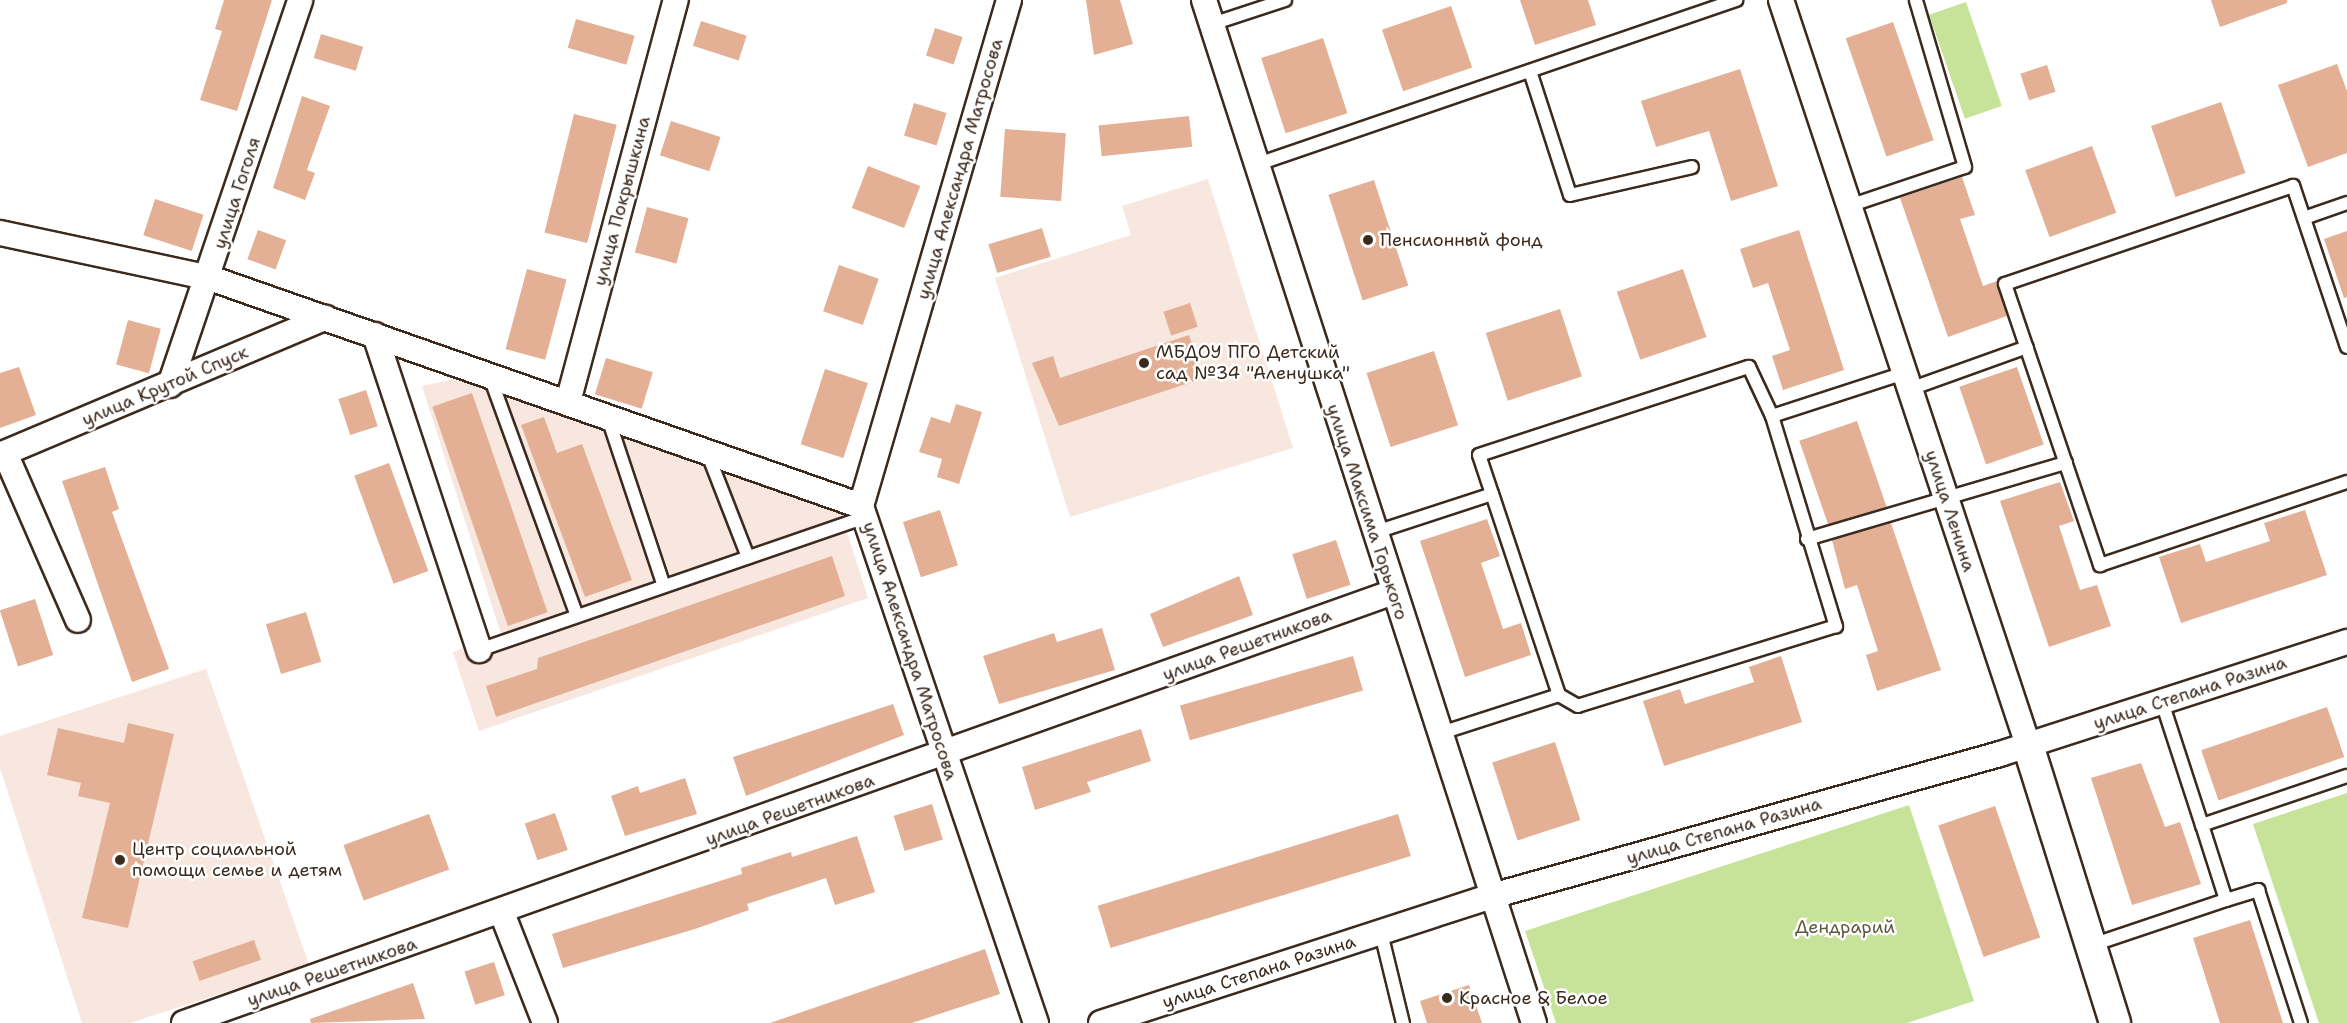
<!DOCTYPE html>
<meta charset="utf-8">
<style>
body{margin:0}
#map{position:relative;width:2347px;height:1023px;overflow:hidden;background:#fff;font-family:"Shantell Sans",sans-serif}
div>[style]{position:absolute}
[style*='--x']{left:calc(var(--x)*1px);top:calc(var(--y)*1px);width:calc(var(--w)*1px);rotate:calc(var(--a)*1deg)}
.built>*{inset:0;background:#f7e7df}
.green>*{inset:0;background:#c7e39a;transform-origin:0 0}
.building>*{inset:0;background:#e3b095;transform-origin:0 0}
.roads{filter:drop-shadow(2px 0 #3b2a1e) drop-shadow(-2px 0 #3b2a1e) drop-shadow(0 2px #3b2a1e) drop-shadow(0 -2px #3b2a1e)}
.service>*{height:12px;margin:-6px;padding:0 6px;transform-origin:6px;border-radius:6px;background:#fff}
.minor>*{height:24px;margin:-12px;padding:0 12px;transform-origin:12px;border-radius:12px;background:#fff}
.tertiary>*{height:30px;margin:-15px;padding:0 15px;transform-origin:15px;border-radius:15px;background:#fff}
.dots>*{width:16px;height:16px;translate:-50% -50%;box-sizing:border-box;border:3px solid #fff;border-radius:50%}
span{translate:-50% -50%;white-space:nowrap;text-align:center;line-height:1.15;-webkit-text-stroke:5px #fff;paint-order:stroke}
.street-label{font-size:18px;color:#3b2a1e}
.poi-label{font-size:18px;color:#3b2a1e}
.left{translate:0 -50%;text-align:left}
.park-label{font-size:18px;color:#5e583d}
</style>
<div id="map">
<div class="built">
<i style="clip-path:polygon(1208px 179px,1293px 448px,1070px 517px,995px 278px,1131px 235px,1122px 206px)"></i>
<i style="clip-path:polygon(468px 376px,839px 507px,868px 598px,479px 731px,453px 652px,501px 634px,422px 386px)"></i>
<i style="clip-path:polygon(206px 669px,309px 965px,130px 1023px,82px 1023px,0 768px,0 736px)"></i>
</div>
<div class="green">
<i style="left:1966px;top:2px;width:110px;height:39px;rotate:71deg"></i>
<i style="clip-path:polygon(2347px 793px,2347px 1023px,2319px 1023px,2253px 824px)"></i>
<i style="clip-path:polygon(1909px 805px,1974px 1001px,1907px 1023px,1556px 1023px,1525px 931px)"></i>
</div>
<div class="building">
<i style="clip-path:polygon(224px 0,272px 0,237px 111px,200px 100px,222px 31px,215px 29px)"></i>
<i style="clip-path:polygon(1086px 0,1120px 0,1133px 44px,1094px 55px)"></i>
<i style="clip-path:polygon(1520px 0,1588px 0,1596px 25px,1535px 45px)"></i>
<i style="clip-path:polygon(2211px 0,2287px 0,2287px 3px,2220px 27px)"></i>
<i style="left:1451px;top:6px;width:65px;height:73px;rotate:71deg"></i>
<i style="left:576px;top:19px;width:61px;height:30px;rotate:16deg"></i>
<i style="left:701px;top:21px;width:48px;height:26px;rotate:18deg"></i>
<i style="left:1893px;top:22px;width:125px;height:50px;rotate:71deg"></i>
<i style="left:935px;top:28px;width:29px;height:29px;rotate:18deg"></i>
<i style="left:321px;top:34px;width:44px;height:25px;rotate:17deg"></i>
<i style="left:1323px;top:38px;width:79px;height:65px;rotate:72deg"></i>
<i style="clip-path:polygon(2337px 64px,2347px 91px,2347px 153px,2308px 167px,2278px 85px)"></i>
<i style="left:2047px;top:65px;width:28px;height:28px;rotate:72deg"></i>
<i style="clip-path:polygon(1740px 69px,1778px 186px,1731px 201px,1709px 131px,1656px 147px,1641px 101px)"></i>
<i style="clip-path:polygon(302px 96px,330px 106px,307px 170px,315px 173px,305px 200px,273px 188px)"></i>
<i style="left:2221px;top:102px;width:75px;height:74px;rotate:71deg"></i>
<i style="left:914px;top:103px;width:34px;height:34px;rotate:17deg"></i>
<i style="left:574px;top:114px;width:44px;height:122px;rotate:14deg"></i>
<i style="left:1189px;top:116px;width:31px;height:91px;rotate:84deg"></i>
<i style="left:671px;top:121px;width:52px;height:36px;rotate:18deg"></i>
<i style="left:1005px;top:129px;width:61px;height:68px;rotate:4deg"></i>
<i style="left:2092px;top:146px;width:71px;height:71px;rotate:70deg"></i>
<i style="left:868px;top:166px;width:56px;height:45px;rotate:21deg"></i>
<i style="clip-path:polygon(1962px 177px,1975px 215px,1960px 219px,1983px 286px,1997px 281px,2007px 316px,1948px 337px,1900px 198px)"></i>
<i style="left:1374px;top:180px;width:111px;height:48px;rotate:72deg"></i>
<i style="left:155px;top:199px;width:51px;height:38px;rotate:18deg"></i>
<i style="left:647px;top:207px;width:43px;height:47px;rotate:15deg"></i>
<i style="left:1042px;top:228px;width:30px;height:56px;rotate:73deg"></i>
<i style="left:258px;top:230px;width:30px;height:31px;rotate:20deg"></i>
<i style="clip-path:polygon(1799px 230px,1844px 370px,1783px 390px,1772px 356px,1790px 350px,1768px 283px,1753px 288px,1740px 249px)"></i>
<i style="clip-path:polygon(2347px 231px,2347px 297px,2344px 298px,2324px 239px)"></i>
<i style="left:839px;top:265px;width:42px;height:49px;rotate:19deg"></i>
<i style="left:527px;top:269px;width:41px;height:83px;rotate:15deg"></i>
<i style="left:1683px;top:269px;width:72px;height:70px;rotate:71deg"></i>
<i style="left:1190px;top:303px;width:25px;height:28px;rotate:72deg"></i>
<i style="left:1560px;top:309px;width:71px;height:78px;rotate:72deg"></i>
<i style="left:128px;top:320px;width:34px;height:46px;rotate:15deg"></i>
<i style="clip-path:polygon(1189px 335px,1204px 378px,1059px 426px,1032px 363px,1053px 356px,1060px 378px)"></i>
<i style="left:1434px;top:351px;width:78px;height:71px;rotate:72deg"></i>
<i style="left:606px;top:358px;width:49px;height:38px;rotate:17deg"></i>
<i style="clip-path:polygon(19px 367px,36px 415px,0 428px,0 373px)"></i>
<i style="left:2017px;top:367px;width:82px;height:61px;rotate:71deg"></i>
<i style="left:825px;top:369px;width:45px;height:79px;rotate:18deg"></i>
<i style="left:366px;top:390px;width:38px;height:29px;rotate:72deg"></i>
<i style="left:472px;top:393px;width:232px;height:42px;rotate:71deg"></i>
<i style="clip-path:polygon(956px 404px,982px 412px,959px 484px,937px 477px,942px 459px,919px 452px,931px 417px,950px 423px)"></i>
<i style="clip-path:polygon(544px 417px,557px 453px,582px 444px,632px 580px,585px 597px,521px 425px)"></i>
<i style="left:1857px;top:421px;width:91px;height:61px;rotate:71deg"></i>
<i style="left:389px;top:463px;width:115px;height:37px;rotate:70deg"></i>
<i style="clip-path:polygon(105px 467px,119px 509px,112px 512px,169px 669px,132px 682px,62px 481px)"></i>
<i style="clip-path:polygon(2060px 482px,2074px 521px,2059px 526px,2080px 590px,2097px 585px,2111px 626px,2049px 647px,2000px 501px)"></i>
<i style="left:940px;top:510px;width:58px;height:39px;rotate:72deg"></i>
<i style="clip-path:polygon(2305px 510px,2327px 575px,2181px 623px,2159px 557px,2200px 544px,2206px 562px,2270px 541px,2264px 523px)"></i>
<i style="clip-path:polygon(1487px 519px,1500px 556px,1481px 563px,1503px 629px,1521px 623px,1531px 655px,1465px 677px,1420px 541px)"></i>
<i style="clip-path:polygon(1891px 523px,1941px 670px,1877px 691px,1866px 655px,1878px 651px,1857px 585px,1845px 589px,1832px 540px)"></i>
<i style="left:1336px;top:540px;width:47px;height:46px;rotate:72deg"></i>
<i style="clip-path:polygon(832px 556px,845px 596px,496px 717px,486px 686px,537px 669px,538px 658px)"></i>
<i style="clip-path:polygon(1239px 576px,1253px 615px,1163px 647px,1150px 614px)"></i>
<i style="left:35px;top:599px;width:59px;height:37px;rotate:72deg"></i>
<i style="left:306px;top:612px;width:52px;height:42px;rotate:73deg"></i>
<i style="clip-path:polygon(1102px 628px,1115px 670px,999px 704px,983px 656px,1054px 633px,1057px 642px)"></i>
<i style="left:1353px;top:656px;width:36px;height:180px;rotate:74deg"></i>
<i style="clip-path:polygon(1781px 656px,1802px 722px,1664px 766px,1643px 701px,1680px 689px,1685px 704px,1754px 682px,1749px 667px)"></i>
<i style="clip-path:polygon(893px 704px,904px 735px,746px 796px,733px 757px)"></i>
<i style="left:2327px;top:707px;width:53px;height:133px;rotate:71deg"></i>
<i style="clip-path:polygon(128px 723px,174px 734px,128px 928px,82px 918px,110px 803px,78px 796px,81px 783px,47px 775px,58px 728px,124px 743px)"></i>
<i style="clip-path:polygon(1141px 729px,1151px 761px,1087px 782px,1091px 792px,1035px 810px,1022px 767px)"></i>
<i style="left:1555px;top:742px;width:82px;height:66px;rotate:72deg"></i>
<i style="clip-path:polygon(2141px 763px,2165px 827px,2180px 822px,2201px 884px,2132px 905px,2091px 778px)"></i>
<i style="clip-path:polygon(685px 778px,697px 814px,625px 836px,611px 796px,638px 786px,640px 793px)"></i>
<i style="left:932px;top:804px;width:37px;height:40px;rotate:73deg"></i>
<i style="left:1995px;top:806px;width:139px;height:60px;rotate:71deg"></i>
<i style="left:555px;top:813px;width:39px;height:32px;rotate:71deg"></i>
<i style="left:429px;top:814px;width:59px;height:91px;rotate:70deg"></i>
<i style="left:1398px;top:814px;width:44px;height:314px;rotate:73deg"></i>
<i style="clip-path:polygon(857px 836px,875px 892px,835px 905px,826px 878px,747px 904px,749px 910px,695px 929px,563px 968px,552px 934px,742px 874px,741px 868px,791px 852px,792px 857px)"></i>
<i style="clip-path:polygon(2250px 920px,2283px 1023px,2220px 1023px,2193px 938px)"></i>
<i style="left:254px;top:940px;width:21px;height:65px;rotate:71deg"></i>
<i style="clip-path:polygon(985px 949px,1000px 994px,912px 1023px,770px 1023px)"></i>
<i style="left:494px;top:962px;width:35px;height:31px;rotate:72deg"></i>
<i style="clip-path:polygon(413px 983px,425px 1019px,311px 1023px,310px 1019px)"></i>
<i style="clip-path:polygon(1469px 985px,1482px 1023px,1427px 1023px,1420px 1001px)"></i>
</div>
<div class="roads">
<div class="service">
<i style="--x:1212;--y:24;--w:77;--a:-18.2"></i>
<i style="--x:1530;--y:71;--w:130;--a:72.1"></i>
<i style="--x:1570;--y:195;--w:125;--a:-12.9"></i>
<i style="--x:1255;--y:165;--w:509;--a:-18.93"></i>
<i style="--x:1849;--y:206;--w:122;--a:-18.6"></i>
<i style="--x:1965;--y:167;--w:174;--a:-106.4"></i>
<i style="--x:2304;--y:218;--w:46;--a:-19.2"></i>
<i style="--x:2347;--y:347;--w:170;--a:-108.5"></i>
<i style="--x:2293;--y:186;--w:304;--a:161.2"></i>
<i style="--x:2005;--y:284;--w:297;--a:71.3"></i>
<i style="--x:2100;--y:565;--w:261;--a:-18.6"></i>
<i style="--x:490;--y:377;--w:254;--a:70"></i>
<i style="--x:1910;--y:389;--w:124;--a:-19.7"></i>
<i style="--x:1772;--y:416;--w:139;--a:-18"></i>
<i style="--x:608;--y:418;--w:177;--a:71.6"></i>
<i style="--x:707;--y:452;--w:113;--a:68.7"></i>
<i style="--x:1376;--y:532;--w:122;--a:-18.1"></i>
<i style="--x:1492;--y:494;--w:41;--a:-108.4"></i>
<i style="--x:1479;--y:455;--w:284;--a:-18.1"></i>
<i style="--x:1749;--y:367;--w:54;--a:64.9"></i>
<i style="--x:1772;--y:416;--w:220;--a:73.1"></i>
<i style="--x:1836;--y:626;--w:270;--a:162.8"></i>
<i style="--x:1578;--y:706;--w:22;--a:-150"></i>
<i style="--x:1559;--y:695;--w:212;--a:-108.4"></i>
<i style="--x:1807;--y:539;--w:270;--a:-16.4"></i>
<i style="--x:479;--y:650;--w:408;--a:-19"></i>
<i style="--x:2162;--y:702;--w:129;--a:72"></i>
<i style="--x:1438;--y:734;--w:127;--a:-17.9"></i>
<i style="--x:2226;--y:900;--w:34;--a:-17"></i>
<i style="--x:2258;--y:890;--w:140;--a:72.1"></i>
<i style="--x:1381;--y:933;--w:93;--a:76.3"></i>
<i style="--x:2092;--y:945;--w:141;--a:-18.6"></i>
<i style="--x:2226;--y:900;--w:79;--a:-107.7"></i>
<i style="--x:2202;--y:825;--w:153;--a:-18.7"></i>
</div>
<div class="minor">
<i style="--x:1009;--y:0;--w:527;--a:106.3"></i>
<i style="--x:861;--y:506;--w:546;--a:71.3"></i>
<i style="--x:1204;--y:0;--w:1075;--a:72.12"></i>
<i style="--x:1781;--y:0;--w:785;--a:71.66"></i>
<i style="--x:0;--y:233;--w:215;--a:12.1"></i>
<i style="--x:210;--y:278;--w:690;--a:19.3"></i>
<i style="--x:375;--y:335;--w:332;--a:71.7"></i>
<i style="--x:170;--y:385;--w:406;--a:-71.3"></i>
<i style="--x:568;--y:402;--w:416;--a:-75"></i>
<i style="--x:5;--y:453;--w:182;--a:66.4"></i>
<i style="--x:0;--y:455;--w:353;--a:-22.9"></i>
<i style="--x:502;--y:913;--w:118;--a:68.6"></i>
<i style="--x:184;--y:1023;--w:1284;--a:-19.61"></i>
<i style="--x:1101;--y:1023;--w:411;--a:-18"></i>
<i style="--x:1492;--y:896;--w:527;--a:-15.62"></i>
<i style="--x:2000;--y:754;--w:365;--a:-17.9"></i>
</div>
<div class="tertiary">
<i style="--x:2028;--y:745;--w:291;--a:72.6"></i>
</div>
</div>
<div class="dots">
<i style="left:1368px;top:240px;background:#3b2a1e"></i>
<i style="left:1144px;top:363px;background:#3b2a1e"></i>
<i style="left:120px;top:860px;background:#3b2a1e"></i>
<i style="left:1447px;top:998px;background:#3b2a1e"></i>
</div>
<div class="street-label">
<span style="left:960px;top:169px;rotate:-74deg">улица Александра Матросова</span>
<span style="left:237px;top:193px;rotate:-72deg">улица Гоголя</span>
<span style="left:622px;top:201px;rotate:-75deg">улица Покрышкина</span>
<span style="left:165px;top:386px;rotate:-23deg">улица Крутой Спуск</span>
<span style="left:1950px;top:511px;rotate:72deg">улица Ленина</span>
<span style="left:1367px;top:512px;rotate:72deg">улица Максима Горького</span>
<span style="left:1247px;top:645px;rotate:-20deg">улица Решетникова</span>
<span style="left:910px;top:651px;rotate:72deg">улица Александра Матросова</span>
<span style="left:2190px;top:693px;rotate:-18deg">улица Степана Разина</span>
<span style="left:790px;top:810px;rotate:-20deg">улица Решетникова</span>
<span style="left:1724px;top:831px;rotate:-16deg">улица Степана Разина</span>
<span style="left:332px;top:972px;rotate:-19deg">улица Решетникова</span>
<span style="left:1259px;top:972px;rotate:-18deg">улица Степана Разина</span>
</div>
<div class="poi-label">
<span class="left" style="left:1380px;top:240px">Пенсионный фонд</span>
<span class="left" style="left:1156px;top:363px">МБДОУ ПГО Детский<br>сад №34 "Аленушка"</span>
<span class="left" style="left:132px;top:860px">Центр социальной<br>помощи семье и детям</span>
<span class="left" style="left:1459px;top:998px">Красное &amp; Белое</span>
</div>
<div class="park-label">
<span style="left:1845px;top:927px">Дендрарий</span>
</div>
</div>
